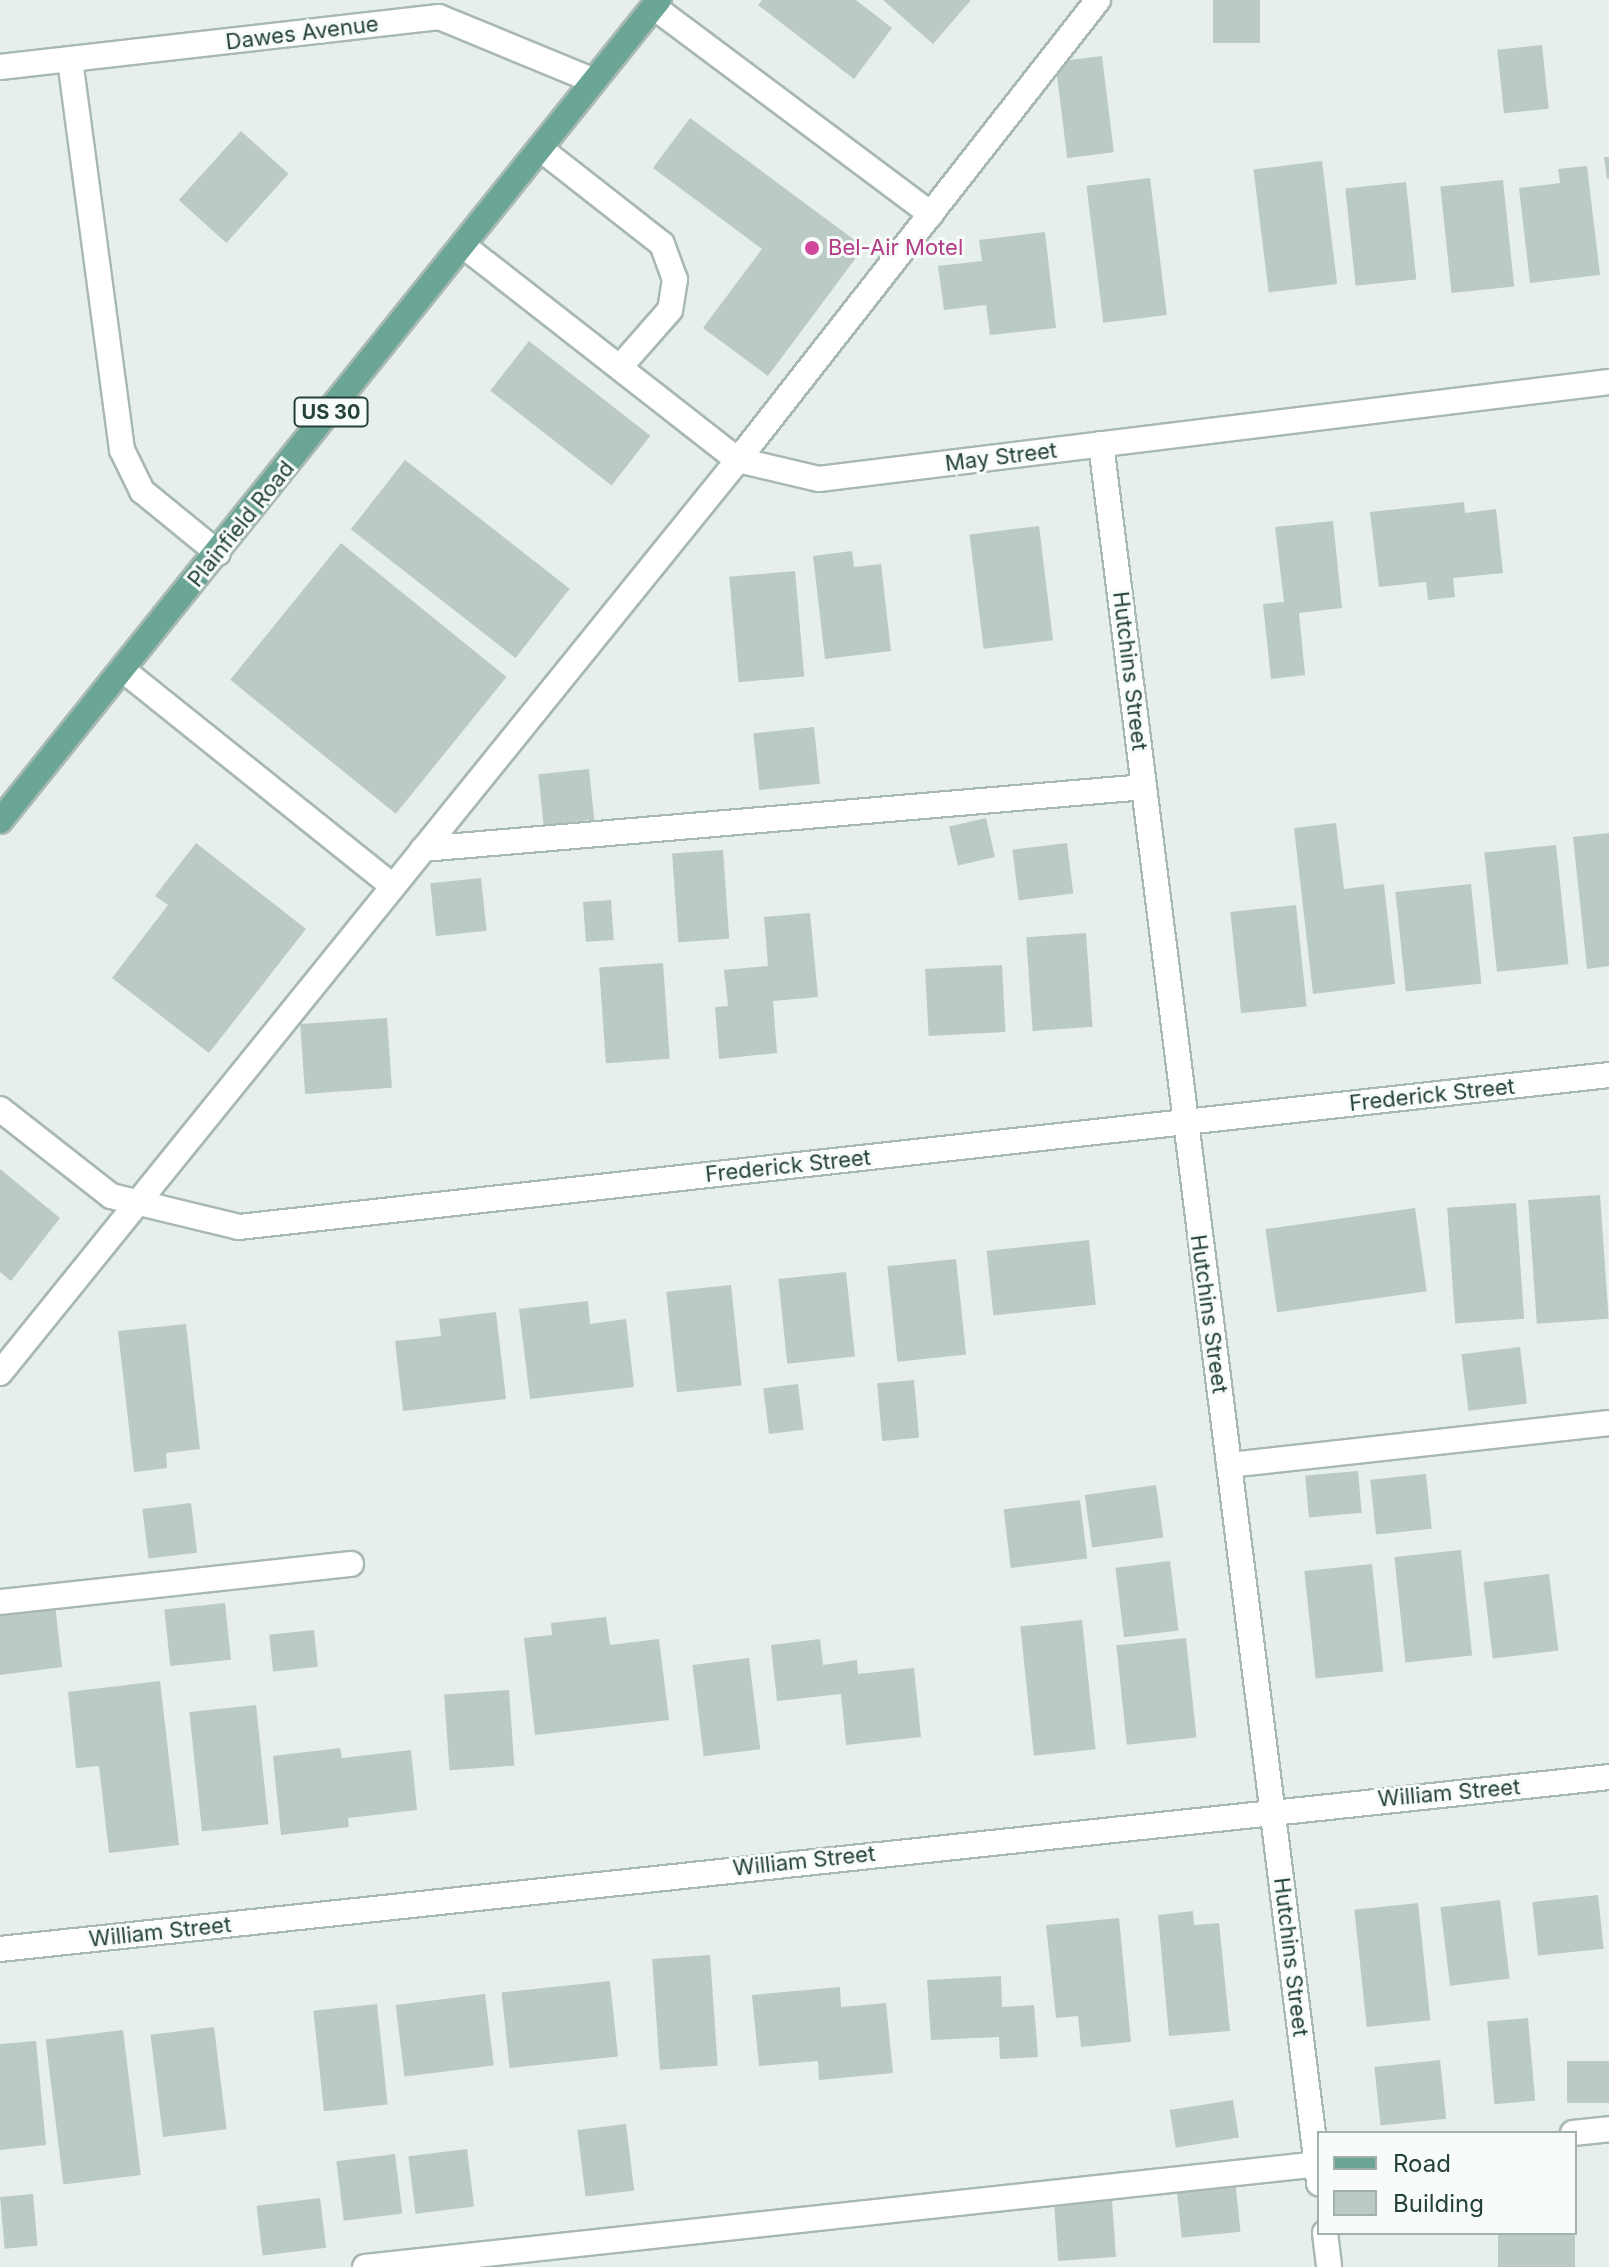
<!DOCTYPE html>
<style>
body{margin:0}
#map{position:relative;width:1609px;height:2267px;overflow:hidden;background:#e6efeb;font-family:Inter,sans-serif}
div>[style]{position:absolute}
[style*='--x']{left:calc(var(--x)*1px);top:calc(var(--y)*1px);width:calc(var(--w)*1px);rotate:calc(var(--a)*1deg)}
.building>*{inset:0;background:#bbcac4;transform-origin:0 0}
.roads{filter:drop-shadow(2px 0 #a8b8b2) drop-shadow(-2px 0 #a8b8b2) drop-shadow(0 2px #a8b8b2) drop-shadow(0 -2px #a8b8b2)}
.lane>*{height:24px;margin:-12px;padding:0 12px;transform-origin:12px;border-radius:12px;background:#fff}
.street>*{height:24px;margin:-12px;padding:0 12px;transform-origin:12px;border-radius:12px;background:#fff}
.primary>*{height:24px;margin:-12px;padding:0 12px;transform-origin:12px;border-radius:12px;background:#6aa596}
.dots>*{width:22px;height:22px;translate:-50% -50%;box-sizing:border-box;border:4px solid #f7fbf9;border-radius:50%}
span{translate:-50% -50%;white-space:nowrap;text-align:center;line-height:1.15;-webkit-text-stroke:6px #f7fbf9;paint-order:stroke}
.shield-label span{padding:2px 6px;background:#f7fbf9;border:2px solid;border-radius:6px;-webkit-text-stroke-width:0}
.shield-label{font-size:20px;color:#24423a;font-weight:700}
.street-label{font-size:22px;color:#24423a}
.hotel-label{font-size:22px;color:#b23c85}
.left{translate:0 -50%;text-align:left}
.legend{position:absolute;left:1317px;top:2131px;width:260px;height:104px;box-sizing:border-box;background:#f7fbf9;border:2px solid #a3b1ad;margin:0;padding:10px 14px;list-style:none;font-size:24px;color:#24423a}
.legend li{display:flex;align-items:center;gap:16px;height:40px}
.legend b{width:40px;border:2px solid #a3b1ad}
</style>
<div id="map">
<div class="building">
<i style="clip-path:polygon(762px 0,856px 0,892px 28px,854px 79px,758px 5px)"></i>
<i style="clip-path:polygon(883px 0,971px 0,933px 44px)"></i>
<i style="left:1213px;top:0;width:47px;height:43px"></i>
<i style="left:1542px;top:45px;width:64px;height:45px;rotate:84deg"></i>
<i style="left:1102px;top:56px;width:97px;height:47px;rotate:83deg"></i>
<i style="clip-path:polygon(690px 118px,864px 247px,768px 376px,703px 328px,762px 249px,653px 168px)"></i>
<i style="left:241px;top:131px;width:64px;height:93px;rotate:42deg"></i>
<i style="clip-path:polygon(1604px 157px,1609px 157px,1609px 179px,1607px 179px)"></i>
<i style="left:1322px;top:161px;width:124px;height:69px;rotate:83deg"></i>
<i style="clip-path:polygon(1587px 166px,1600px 275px,1530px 283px,1519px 188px,1560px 183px,1558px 169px)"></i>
<i style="left:1150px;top:178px;width:138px;height:64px;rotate:83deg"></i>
<i style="left:1503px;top:180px;width:107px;height:63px;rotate:84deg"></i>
<i style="left:1406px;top:182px;width:98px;height:61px;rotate:84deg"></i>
<i style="clip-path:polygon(1045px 232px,1056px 328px,990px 335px,986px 305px,944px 310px,938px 266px,982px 261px,979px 240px)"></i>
<i style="left:529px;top:341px;width:154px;height:63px;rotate:38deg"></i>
<i style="left:405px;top:460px;width:209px;height:88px;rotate:38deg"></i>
<i style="clip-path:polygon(1464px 502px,1465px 513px,1496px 509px,1503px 573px,1453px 578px,1455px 597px,1428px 600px,1426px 582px,1379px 587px,1370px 512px)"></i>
<i style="clip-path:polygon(1333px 521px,1342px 608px,1299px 613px,1305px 675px,1271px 679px,1263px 604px,1284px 602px,1275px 527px)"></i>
<i style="left:1039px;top:526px;width:115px;height:70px;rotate:83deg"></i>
<i style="left:341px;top:543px;width:213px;height:176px;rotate:39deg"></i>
<i style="clip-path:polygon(852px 551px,854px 567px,881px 564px,891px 651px,825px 659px,813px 556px)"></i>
<i style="left:795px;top:571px;width:106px;height:66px;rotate:85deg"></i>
<i style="left:814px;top:727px;width:57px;height:61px;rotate:84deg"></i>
<i style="left:589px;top:769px;width:51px;height:51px;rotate:84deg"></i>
<i style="left:986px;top:818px;width:40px;height:38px;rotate:77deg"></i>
<i style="clip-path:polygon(1336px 823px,1344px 889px,1384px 884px,1395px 984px,1313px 994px,1294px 828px)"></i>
<i style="clip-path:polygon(1609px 833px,1609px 966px,1587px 969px,1573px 837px)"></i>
<i style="clip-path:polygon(196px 843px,306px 929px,209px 1053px,112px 978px,168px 905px,155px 896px)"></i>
<i style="left:1067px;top:843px;width:51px;height:55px;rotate:83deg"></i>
<i style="left:1556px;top:845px;width:120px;height:72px;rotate:84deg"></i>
<i style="left:723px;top:850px;width:89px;height:51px;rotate:86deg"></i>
<i style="left:481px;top:878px;width:53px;height:51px;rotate:84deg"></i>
<i style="left:1471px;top:884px;width:100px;height:76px;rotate:84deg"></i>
<i style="left:611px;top:900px;width:40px;height:28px;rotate:86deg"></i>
<i style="left:1296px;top:905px;width:102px;height:66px;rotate:84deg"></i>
<i style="clip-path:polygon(810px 913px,818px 997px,773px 1001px,777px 1053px,719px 1059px,715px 1007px,728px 1006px,724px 970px,768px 966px,764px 917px)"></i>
<i style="left:1086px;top:933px;width:94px;height:60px;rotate:86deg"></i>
<i style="left:663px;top:963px;width:96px;height:64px;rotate:86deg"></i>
<i style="left:1002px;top:965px;width:67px;height:77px;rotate:87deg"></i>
<i style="left:387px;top:1018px;width:70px;height:87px;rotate:86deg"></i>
<i style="clip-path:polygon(0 1169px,60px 1218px,11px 1281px,0 1272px)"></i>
<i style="left:1600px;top:1195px;width:124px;height:72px;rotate:86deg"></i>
<i style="left:1516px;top:1203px;width:116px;height:69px;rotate:86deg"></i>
<i style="left:1415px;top:1208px;width:84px;height:151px;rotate:82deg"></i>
<i style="left:1089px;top:1240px;width:65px;height:103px;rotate:84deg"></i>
<i style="left:956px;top:1259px;width:96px;height:69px;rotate:84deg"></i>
<i style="left:846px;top:1272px;width:85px;height:68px;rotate:84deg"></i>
<i style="left:731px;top:1285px;width:101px;height:65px;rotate:84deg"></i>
<i style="clip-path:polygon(588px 1301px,590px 1324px,626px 1319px,634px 1387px,530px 1399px,519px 1309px)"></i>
<i style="clip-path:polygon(496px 1312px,506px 1399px,403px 1411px,395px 1341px,441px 1336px,439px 1319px)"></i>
<i style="clip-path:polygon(186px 1324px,200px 1449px,166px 1453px,167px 1468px,134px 1472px,118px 1331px)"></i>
<i style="left:1520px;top:1347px;width:57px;height:59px;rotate:83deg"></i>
<i style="left:914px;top:1380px;width:58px;height:37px;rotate:85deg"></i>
<i style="left:798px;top:1384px;width:46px;height:35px;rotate:83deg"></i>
<i style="left:1358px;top:1471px;width:42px;height:53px;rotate:85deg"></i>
<i style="left:1426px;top:1474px;width:55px;height:56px;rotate:84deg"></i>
<i style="left:1156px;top:1485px;width:53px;height:72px;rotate:82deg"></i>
<i style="left:1080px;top:1500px;width:59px;height:77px;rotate:83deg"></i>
<i style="left:191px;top:1503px;width:50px;height:49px;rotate:83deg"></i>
<i style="left:1461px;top:1550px;width:106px;height:67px;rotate:84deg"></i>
<i style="left:1170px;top:1561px;width:70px;height:55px;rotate:83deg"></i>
<i style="left:1372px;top:1564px;width:108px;height:68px;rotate:84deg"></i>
<i style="left:1549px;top:1574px;width:77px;height:66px;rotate:83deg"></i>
<i style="left:225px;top:1603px;width:57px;height:61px;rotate:84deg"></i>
<i style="clip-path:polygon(55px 1604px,62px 1667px,0 1675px,0 1611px)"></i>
<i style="clip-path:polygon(606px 1617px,610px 1645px,659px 1639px,669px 1720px,535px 1735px,524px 1638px,552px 1635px,551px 1623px)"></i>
<i style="left:1082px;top:1620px;width:130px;height:62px;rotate:84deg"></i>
<i style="left:314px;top:1630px;width:37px;height:45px;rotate:84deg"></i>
<i style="left:1186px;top:1638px;width:100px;height:70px;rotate:84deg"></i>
<i style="clip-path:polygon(820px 1639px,823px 1665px,857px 1660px,858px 1674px,914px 1668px,921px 1737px,846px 1745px,841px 1694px,777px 1701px,771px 1645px)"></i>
<i style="left:749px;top:1658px;width:92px;height:57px;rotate:83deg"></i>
<i style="clip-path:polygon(160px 1681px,179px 1845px,109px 1853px,99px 1766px,76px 1768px,68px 1692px)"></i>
<i style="left:509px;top:1690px;width:76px;height:65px;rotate:86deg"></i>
<i style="left:256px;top:1705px;width:120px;height:67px;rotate:84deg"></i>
<i style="clip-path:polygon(340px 1748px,342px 1758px,411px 1750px,417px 1810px,348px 1818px,349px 1827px,281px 1835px,273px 1756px)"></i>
<i style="left:1598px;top:1895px;width:54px;height:66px;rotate:84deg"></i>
<i style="left:1500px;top:1900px;width:79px;height:60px;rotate:83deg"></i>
<i style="left:1418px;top:1903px;width:118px;height:64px;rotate:84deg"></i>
<i style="clip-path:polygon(1193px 1911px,1194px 1925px,1219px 1923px,1230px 2031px,1169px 2036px,1158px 1915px)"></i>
<i style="clip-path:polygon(1119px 1918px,1131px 2042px,1081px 2047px,1078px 2016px,1056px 2018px,1046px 1925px)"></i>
<i style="left:710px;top:1955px;width:111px;height:58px;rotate:86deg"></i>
<i style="clip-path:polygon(1001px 1976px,1002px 2007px,1034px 2005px,1038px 2057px,1000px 2059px,999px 2037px,931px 2040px,927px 1980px)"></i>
<i style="left:610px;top:1981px;width:76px;height:109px;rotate:84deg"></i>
<i style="clip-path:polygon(840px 1987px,841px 2007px,886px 2003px,893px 2073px,819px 2080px,818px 2061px,759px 2066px,752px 1995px)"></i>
<i style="left:485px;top:1994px;width:72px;height:90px;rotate:83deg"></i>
<i style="left:377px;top:2004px;width:101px;height:64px;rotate:84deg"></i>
<i style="left:1528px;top:2018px;width:83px;height:41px;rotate:85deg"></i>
<i style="left:214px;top:2027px;width:103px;height:64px;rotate:83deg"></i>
<i style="left:123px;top:2030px;width:146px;height:78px;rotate:83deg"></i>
<i style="clip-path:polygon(36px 2041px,46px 2145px,0 2150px,0 2044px)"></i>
<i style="left:1440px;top:2060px;width:59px;height:66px;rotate:84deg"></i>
<i style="left:1609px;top:2061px;width:42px;height:42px;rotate:90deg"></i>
<i style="left:1233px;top:2100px;width:38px;height:64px;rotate:81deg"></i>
<i style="left:626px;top:2124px;width:67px;height:49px;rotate:83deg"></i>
<i style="left:467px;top:2149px;width:58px;height:59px;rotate:83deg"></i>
<i style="left:395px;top:2154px;width:60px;height:59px;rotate:83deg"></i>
<i style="left:1234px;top:2170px;width:62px;height:59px;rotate:84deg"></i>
<i style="left:33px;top:2194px;width:52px;height:33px;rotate:85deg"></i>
<i style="left:320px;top:2198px;width:50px;height:64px;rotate:83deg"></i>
<i style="left:1112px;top:2200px;width:57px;height:58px;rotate:86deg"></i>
<i style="left:1498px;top:2233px;width:77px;height:34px"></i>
</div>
<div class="roads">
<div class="lane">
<i style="--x:654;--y:7;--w:346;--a:36.8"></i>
<i style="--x:70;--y:60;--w:393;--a:82.4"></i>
<i style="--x:122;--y:450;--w:46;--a:64"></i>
<i style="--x:142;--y:491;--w:98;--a:39.2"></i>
<i style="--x:542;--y:150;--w:152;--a:38.1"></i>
<i style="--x:662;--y:244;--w:37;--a:70"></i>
<i style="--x:675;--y:279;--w:31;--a:99"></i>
<i style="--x:670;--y:310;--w:76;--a:131.3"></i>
<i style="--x:123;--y:670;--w:346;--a:38.7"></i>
<i style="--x:423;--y:849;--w:724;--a:-4.91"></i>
<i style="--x:0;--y:1373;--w:1174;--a:-51.05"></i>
<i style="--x:738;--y:460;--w:584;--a:-51.95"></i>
<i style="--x:1229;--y:1465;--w:382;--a:-6.3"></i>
<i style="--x:0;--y:1602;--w:353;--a:-6.2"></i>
<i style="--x:1573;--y:2133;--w:36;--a:-6"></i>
<i style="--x:365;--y:2267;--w:960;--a:-6.16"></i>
</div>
<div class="street">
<i style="--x:0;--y:67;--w:442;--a:-6.5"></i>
<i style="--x:439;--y:17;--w:165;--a:22.4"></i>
<i style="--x:465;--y:247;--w:346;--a:38"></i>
<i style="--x:738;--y:460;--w:83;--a:13.2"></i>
<i style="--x:819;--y:479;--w:796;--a:-7"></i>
<i style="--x:1101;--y:444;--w:1753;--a:82.85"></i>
<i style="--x:0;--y:1109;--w:141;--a:38.1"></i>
<i style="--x:111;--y:1196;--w:132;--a:13.6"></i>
<i style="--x:239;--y:1227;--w:1378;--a:-6.33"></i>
<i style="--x:0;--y:1949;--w:1618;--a:-6.1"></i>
<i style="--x:1325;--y:2233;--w:34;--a:83"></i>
</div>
<div class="primary">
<i style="--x:0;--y:821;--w:1053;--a:-51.25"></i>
</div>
</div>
<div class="dots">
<i style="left:812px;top:248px;background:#d1479c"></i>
</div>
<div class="shield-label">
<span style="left:331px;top:412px">US 30</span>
</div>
<div class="street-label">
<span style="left:302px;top:33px;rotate:-7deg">Dawes Avenue</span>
<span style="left:1001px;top:457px;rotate:-7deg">May Street</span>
<span style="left:241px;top:524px;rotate:-51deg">Plainfield Road</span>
<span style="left:1130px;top:671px;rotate:83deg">Hutchins Street</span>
<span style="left:1432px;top:1095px;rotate:-6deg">Frederick Street</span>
<span style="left:788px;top:1166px;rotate:-6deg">Frederick Street</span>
<span style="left:1209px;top:1314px;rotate:82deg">Hutchins Street</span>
<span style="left:1449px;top:1793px;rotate:-5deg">William Street</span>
<span style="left:804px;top:1861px;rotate:-6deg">William Street</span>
<span style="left:160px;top:1932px;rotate:-6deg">William Street</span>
<span style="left:1291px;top:1957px;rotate:83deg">Hutchins Street</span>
</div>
<div class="hotel-label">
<span class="left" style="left:828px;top:248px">Bel-Air Motel</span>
</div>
<ul class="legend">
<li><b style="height:10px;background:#6aa596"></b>Road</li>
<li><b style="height:22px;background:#bbcac4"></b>Building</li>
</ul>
</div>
